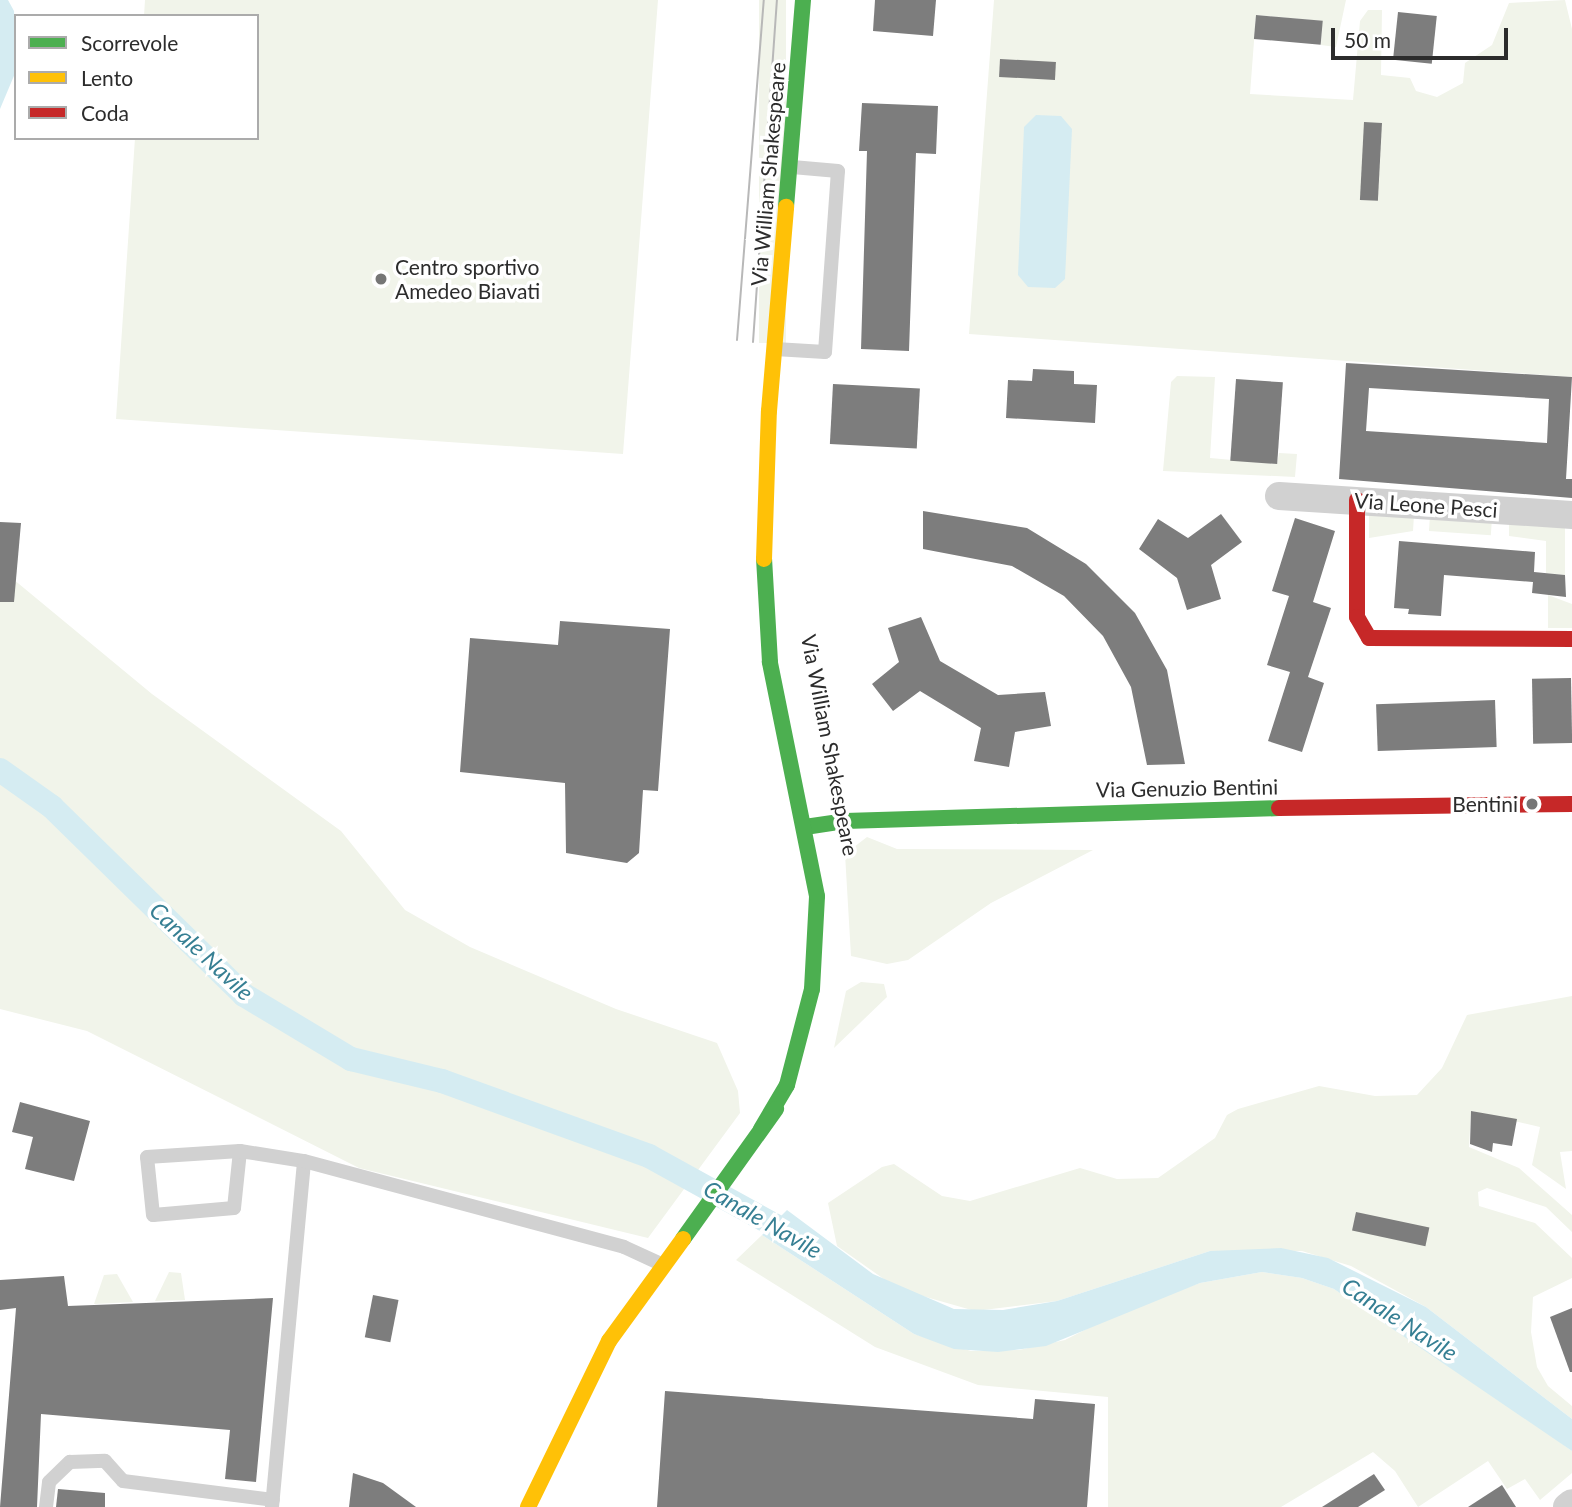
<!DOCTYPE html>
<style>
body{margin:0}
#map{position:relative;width:1572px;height:1507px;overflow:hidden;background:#fff;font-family:Lato,sans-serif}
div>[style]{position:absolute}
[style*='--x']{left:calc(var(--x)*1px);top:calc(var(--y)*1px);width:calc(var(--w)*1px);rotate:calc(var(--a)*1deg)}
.green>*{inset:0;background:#f1f4ea;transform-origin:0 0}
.water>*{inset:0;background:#d5ecf2}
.canal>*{height:24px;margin:-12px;padding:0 12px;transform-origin:12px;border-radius:12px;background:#d5ecf2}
.building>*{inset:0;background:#7d7d7d;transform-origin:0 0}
.lane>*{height:14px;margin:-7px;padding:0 7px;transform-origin:7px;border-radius:7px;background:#d1d1d1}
.street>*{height:28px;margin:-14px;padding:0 14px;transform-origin:14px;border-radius:14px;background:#d1d1d1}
.fast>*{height:16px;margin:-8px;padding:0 8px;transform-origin:8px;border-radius:8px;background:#4caf50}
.slow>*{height:16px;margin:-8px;padding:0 8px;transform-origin:8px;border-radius:8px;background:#ffc107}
.jam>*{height:16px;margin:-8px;padding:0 8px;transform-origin:8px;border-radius:8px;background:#c62828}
.tram>*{height:2px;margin:-1px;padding:0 1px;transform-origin:1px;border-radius:1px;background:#b8b8b8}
.dots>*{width:19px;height:19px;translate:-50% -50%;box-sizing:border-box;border:4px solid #fff;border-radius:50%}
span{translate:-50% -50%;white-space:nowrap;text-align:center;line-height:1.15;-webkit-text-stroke:7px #fff;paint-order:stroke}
.street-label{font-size:21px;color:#2c2c2c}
.poi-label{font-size:21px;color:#2c2c2c}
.left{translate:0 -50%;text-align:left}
.right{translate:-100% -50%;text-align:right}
.water-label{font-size:23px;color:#367f93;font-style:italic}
.legend{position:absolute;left:14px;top:14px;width:245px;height:126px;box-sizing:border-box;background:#fff;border:2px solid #ababab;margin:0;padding:9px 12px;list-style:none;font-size:21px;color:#2c2c2c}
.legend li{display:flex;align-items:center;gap:14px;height:35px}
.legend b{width:35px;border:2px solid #ababab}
.scale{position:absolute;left:1331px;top:28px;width:177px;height:32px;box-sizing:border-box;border:4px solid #2c2c2c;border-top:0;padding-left:9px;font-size:21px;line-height:24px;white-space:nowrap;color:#2c2c2c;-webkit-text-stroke:5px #fff;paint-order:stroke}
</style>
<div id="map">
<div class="green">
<i style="clip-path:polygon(145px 0,658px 0,623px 454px,116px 419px,135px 138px,257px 138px,257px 16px,144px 16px)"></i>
<i style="left:759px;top:0;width:27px;height:343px"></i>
<i style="clip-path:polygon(994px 0,1346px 0,1336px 47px,1321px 45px,1322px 21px,1256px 15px,1250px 94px,1353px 100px,1360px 21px,1368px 10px,1382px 10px,1381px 75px,1410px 78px,1416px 91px,1437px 97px,1463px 83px,1465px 63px,1492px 45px,1509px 3px,1565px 0,1572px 29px,1572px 377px,969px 334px)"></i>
<i style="clip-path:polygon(1177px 376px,1215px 377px,1210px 458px,1277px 464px,1279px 453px,1297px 454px,1295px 477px,1163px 471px,1171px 382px)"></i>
<i style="clip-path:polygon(1369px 512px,1414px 515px,1413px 531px,1369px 538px)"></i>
<i style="left:1430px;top:516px;width:62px;height:15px;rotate:4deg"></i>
<i style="clip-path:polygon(1509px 521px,1565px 525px,1565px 575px,1546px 573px,1546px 541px,1509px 536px)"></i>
<i style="clip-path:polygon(0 579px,13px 579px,152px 694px,341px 831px,405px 910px,470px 947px,616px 1009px,717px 1043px,738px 1091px,740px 1113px,648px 1238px,359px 1168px,87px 1031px,0 1009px)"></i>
<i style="clip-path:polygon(1548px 595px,1572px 604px,1572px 628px,1548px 628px)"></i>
<i style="clip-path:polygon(867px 837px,897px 849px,1093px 850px,991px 903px,908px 960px,887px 964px,851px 956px,845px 854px)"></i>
<i style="clip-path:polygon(861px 982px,884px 984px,887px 997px,834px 1048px,846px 991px)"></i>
<i style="clip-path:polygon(1572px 996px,1572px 1151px,1560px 1152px,1566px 1189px,1532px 1165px,1540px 1127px,1471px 1111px,1469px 1147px,1519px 1168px,1572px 1215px,1572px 1232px,1546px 1207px,1487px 1188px,1478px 1192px,1479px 1206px,1535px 1223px,1572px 1258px,1572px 1278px,1533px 1297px,1531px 1332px,1537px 1367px,1548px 1386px,1572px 1406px,1572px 1419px,1426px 1307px,1351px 1266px,1302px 1251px,1210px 1251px,1057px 1301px,975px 1311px,898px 1289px,837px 1246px,828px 1203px,882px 1167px,894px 1164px,942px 1196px,970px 1201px,1080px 1168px,1117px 1179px,1158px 1178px,1215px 1138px,1227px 1115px,1238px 1109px,1319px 1086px,1375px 1096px,1417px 1095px,1442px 1068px,1467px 1015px)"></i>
<i style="clip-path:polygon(762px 1235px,914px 1334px,971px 1351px,1019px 1350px,1065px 1340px,1124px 1310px,1200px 1283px,1262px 1272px,1302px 1278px,1334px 1289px,1493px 1394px,1572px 1451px,1572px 1473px,1540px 1500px,1525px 1479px,1507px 1489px,1488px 1461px,1418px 1507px,1395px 1471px,1373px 1452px,1281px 1507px,1108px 1507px,1108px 1397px,978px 1385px,875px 1347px,736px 1260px)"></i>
<i style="clip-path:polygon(169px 1272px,181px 1273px,185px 1300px,155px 1301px)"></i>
<i style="clip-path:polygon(117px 1274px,133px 1302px,94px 1304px,104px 1275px)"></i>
</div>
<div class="water">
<i style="clip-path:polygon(0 0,8px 0,14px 11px,16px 71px,0 109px)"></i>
<i style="clip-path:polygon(1036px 115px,1061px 116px,1072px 129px,1065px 279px,1055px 288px,1028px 287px,1018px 275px,1024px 127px)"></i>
<i style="clip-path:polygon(787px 1210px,873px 1274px,954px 1309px,1003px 1310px,1057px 1301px,1210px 1251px,1281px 1248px,1328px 1258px,1426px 1307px,1572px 1419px,1572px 1451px,1334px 1289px,1302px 1278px,1262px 1272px,1200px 1283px,1046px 1346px,998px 1352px,954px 1349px,914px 1334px,762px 1235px)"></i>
</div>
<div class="canal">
<i style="--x:0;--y:770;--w:64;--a:35.4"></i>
<i style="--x:52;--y:807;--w:269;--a:44.4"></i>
<i style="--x:244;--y:995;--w:125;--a:30.9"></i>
<i style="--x:351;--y:1059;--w:94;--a:13.6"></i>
<i style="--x:442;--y:1081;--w:220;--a:19.9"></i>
<i style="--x:649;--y:1156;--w:174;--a:28.9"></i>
</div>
<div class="building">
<i style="clip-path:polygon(875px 0,936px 0,933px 36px,873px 31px)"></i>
<i style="left:1398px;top:12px;width:39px;height:48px;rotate:6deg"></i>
<i style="left:1256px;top:15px;width:67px;height:24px;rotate:5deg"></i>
<i style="left:1000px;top:59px;width:56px;height:18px;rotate:3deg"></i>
<i style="clip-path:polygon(862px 103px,938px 106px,936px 154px,916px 153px,909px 351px,861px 349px,867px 151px,859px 151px)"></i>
<i style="left:1364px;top:122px;width:18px;height:78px;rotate:3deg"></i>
<i style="clip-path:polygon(evenodd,1346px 363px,1572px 377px,1566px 479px,1572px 479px,1572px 498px,1339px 479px,1346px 363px,1369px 388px,1549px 399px,1547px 443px,1366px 431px,1369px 388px)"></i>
<i style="clip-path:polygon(1033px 369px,1074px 371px,1074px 384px,1097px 385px,1095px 423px,1006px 418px,1008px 380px,1032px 381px)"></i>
<i style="left:1236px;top:379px;width:47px;height:82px;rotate:4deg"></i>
<i style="left:833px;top:384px;width:87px;height:60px;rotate:3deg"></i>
<i style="clip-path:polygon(923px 511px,1027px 528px,1086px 564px,1135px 613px,1167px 670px,1185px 764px,1147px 765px,1131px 687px,1103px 636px,1064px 596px,1012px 566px,923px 549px)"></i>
<i style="clip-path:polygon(1221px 514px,1242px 542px,1211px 565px,1221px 599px,1187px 610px,1177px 578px,1139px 549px,1158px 519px,1188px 538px)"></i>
<i style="clip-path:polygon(1295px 518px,1335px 531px,1313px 602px,1331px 608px,1308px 677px,1324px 683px,1302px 752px,1268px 741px,1290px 672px,1267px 665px,1289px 596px,1272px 591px)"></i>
<i style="clip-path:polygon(0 522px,21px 523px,14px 602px,0 602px)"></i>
<i style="clip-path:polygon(1399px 541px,1535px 552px,1534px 572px,1565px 575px,1566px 597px,1532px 593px,1533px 582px,1444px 575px,1441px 616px,1408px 614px,1409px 609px,1394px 608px)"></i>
<i style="clip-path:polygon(921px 617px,940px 661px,998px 695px,1045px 692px,1051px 726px,1015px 732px,1009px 767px,974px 761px,981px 728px,920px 691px,893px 711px,872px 684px,899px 662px,888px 628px)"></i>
<i style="clip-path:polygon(560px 621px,670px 629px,658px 791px,643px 790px,639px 853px,627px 863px,566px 853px,565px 783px,460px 772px,470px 638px,558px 645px)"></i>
<i style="left:1571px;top:678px;width:65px;height:39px;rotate:89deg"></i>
<i style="left:1495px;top:700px;width:47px;height:119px;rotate:88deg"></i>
<i style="clip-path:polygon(20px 1102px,90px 1121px,74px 1181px,25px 1169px,33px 1137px,12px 1132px)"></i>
<i style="clip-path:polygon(1471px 1111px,1517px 1119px,1512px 1146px,1493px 1143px,1492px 1152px,1470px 1144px)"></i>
<i style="left:1356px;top:1212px;width:75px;height:19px;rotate:12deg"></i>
<i style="clip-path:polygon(64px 1276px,68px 1306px,273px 1298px,256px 1482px,225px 1479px,230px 1430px,41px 1414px,37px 1507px,0 1507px,16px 1308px,0 1310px,0 1280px)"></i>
<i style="left:373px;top:1295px;width:26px;height:43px;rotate:11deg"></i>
<i style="clip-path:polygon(1572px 1308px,1572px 1372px,1570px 1372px,1550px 1317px)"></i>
<i style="clip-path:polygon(665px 1391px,1033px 1419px,1035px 1399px,1095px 1404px,1087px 1507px,657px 1507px)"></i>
<i style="clip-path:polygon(353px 1473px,383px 1483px,416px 1507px,349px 1507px)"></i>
<i style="clip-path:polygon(1374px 1474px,1385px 1490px,1358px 1507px,1322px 1507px)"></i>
<i style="clip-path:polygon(1502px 1485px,1516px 1507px,1468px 1507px)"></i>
<i style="clip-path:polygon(58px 1489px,105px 1493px,105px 1507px,56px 1507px)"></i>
</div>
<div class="lane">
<i style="--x:775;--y:349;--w:50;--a:3.4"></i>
<i style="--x:825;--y:352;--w:181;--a:-85.9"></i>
<i style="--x:838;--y:171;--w:46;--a:-175"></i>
<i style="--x:240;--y:1151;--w:57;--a:96"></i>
<i style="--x:234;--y:1208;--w:81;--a:175.1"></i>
<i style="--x:153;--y:1215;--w:58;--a:-95.9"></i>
<i style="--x:147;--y:1157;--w:93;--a:-3.7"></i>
<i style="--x:240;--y:1151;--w:65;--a:8.9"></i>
<i style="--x:46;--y:1507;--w:25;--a:-83"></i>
<i style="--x:49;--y:1482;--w:29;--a:-44"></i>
<i style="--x:70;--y:1462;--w:35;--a:-2"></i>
<i style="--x:105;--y:1461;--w:27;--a:48"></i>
<i style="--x:123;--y:1481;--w:151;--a:7.2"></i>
<i style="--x:272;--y:1507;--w:347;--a:-84.7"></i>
<i style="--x:304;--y:1161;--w:331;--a:15"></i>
<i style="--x:624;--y:1247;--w:41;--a:24.7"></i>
</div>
<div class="street">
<i style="--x:1279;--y:496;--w:294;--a:3.7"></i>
<i style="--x:1567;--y:1507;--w:6;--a:-39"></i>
</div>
<div class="fast">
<i style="--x:786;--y:207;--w:208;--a:-85.3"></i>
<i style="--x:805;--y:827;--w:40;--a:-8.5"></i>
<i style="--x:845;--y:821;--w:434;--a:-1.7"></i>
<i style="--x:761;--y:1129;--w:51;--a:-59.4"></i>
<i style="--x:787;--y:1085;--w:99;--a:-75.4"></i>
<i style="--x:812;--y:989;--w:93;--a:-86.9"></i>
<i style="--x:817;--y:896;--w:239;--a:-101.4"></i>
<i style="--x:770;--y:662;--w:103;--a:-93.3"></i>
<i style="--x:683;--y:1239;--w:160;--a:-54.4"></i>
</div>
<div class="slow">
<i style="--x:764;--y:559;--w:148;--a:-88.1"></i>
<i style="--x:769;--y:411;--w:205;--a:-85.2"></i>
<i style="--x:528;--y:1507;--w:185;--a:-64"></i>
<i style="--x:609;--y:1341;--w:126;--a:-54"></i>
</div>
<div class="jam">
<i style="--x:1357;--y:500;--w:117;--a:90"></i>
<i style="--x:1357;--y:617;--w:24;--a:60"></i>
<i style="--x:1369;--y:638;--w:203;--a:0.3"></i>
<i style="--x:1279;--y:808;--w:293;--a:-0.8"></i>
</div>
<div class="tram">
<i style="--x:737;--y:340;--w:341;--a:-85.5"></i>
<i style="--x:753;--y:342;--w:343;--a:-86"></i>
</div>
<div class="dots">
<i style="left:381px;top:279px;background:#767676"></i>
<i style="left:1532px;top:804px;background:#767676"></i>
</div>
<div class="street-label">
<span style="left:768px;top:174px;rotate:-85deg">Via William Shakespeare</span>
<span style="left:1426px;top:505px;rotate:4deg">Via Leone Pesci</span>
<span style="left:830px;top:745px;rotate:79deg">Via William Shakespeare</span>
<span style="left:1187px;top:788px;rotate:-1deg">Via Genuzio Bentini</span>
</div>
<div class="poi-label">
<span class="left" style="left:395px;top:279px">Centro sportivo<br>Amedeo Biavati</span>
<span class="right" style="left:1518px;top:804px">Bentini</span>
</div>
<div class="water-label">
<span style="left:202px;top:951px;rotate:43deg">Canale Navile</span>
<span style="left:763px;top:1219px;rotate:30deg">Canale Navile</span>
<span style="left:1400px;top:1319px;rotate:33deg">Canale Navile</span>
</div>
<ul class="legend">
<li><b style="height:9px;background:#4caf50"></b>Scorrevole</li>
<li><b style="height:9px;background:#ffc107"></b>Lento</li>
<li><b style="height:9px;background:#c62828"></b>Coda</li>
</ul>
<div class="scale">50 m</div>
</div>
